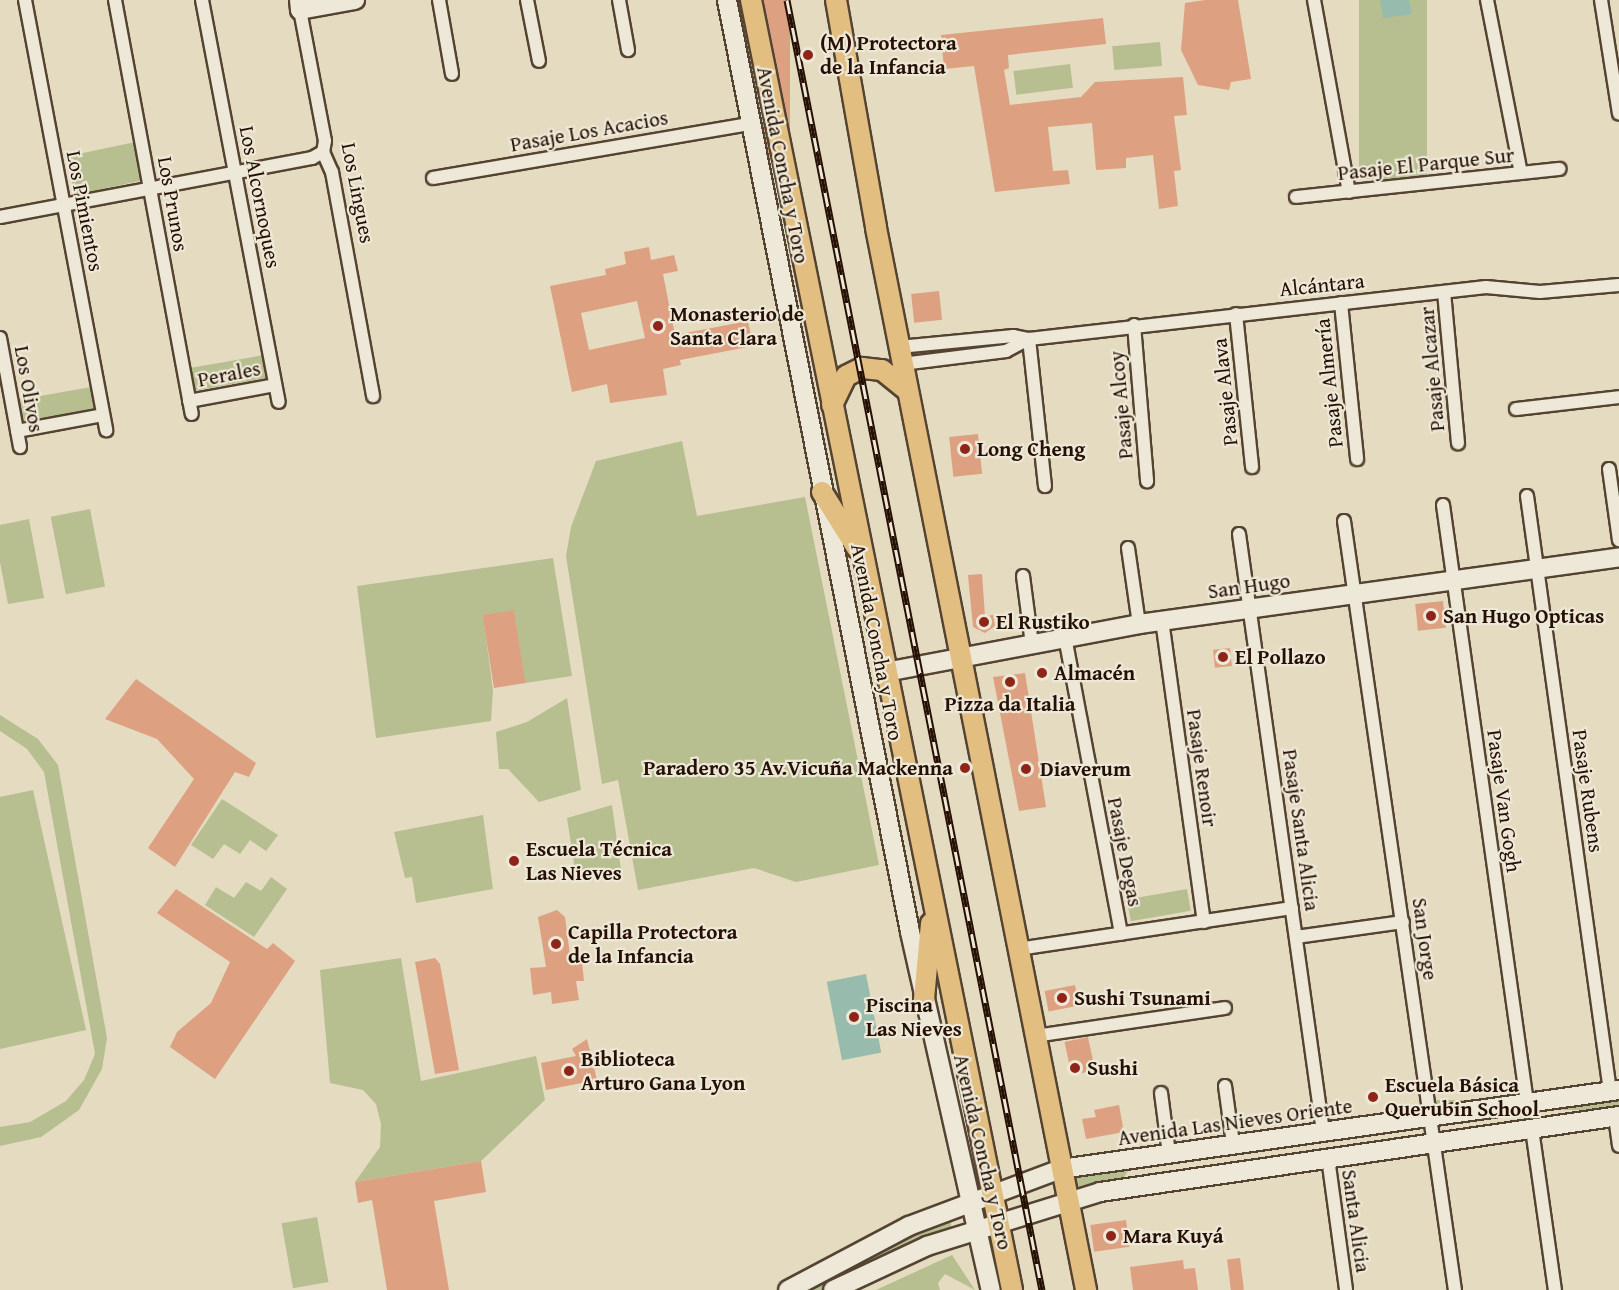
<!DOCTYPE html>
<meta charset="utf-8">
<style>
body{margin:0}
#map{position:relative;width:1619px;height:1290px;overflow:hidden;background:#e4dbc1;font-family:"Gentium Book Plus",serif}
div>[style]{position:absolute}
[style*='--x']{left:calc(var(--x)*1px);top:calc(var(--y)*1px);width:calc(var(--w)*1px);rotate:calc(var(--a)*1deg)}
.green>*{inset:0;background:#b7bf90;transform-origin:0 0}
.water>*{inset:0;background:#97bcad;transform-origin:0 0}
.building>*{inset:0;background:#dda181;transform-origin:0 0}
.roads{filter:drop-shadow(2px 0 #554332) drop-shadow(-2px 0 #554332) drop-shadow(0 2px #554332) drop-shadow(0 -2px #554332)}
.street>*{height:12px;margin:-6px;padding:0 6px;transform-origin:6px;border-radius:6px;background:#ede8d7}
.secondary>*{height:18px;margin:-9px;padding:0 9px;transform-origin:9px;border-radius:9px;background:#ede8d7}
.primary>*{height:20px;margin:-10px;padding:0 10px;transform-origin:10px;border-radius:10px;background:#e2be80}
.rail>*{height:7px;margin-top:-3.5px;transform-origin:0;background:repeating-linear-gradient(90deg,#ede8d7 0 14px,#251003 0 28px);box-sizing:border-box;border-block:2px solid #251003}
.dots>*{width:16px;height:16px;translate:-50% -50%;box-sizing:border-box;border:3px solid #ede8d7;border-radius:50%}
span{translate:-50% -50%;white-space:nowrap;text-align:center;line-height:1.15;-webkit-text-stroke:4.5px #ede8d7;paint-order:stroke}
.poi-label{font-size:21px;color:#251003;font-weight:700}
.left{translate:0 -50%;text-align:left}
.right{translate:-100% -50%;text-align:right}
.street-label{font-size:21px;color:#251003}
</style>
<div id="map">
<div class="green">
<i style="left:1359px;top:0;width:68px;height:179px"></i>
<i style="left:1160px;top:42px;width:24px;height:48px;rotate:85deg"></i>
<i style="left:1070px;top:64px;width:24px;height:57px;rotate:83deg"></i>
<i style="left:135px;top:142px;width:39px;height:70px;rotate:78deg"></i>
<i style="left:264px;top:355px;width:23px;height:75px;rotate:80deg"></i>
<i style="left:91px;top:387px;width:23px;height:75px;rotate:80deg"></i>
<i style="clip-path:polygon(682px 441px,697px 516px,805px 497px,879px 865px,796px 882px,754px 868px,638px 890px,618px 780px,602px 784px,566px 556px,571px 527px,596px 461px)"></i>
<i style="left:90px;top:509px;width:79px;height:40px;rotate:79deg"></i>
<i style="clip-path:polygon(29px 519px,44px 598px,8px 604px,0 562px,0 525px)"></i>
<i style="clip-path:polygon(553px 558px,572px 676px,525px 683px,514px 611px,483px 616px,493px 690px,491px 721px,376px 738px,357px 586px)"></i>
<i style="clip-path:polygon(567px 698px,581px 790px,539px 802px,508px 769px,499px 769px,496px 732px,527px 722px)"></i>
<i style="clip-path:polygon(0 715px,38px 739px,58px 765px,107px 1038px,102px 1069px,79px 1110px,41px 1137px,0 1146px,0 1127px,30px 1122px,66px 1101px,84px 1080px,95px 1054px,44px 772px,27px 749px,0 731px)"></i>
<i style="clip-path:polygon(33px 790px,86px 1030px,0 1049px,0 797px)"></i>
<i style="clip-path:polygon(222px 799px,278px 835px,266px 851px,250px 840px,240px 854px,224px 844px,213px 859px,191px 845px)"></i>
<i style="clip-path:polygon(612px 805px,621px 870px,575px 870px,567px 818px)"></i>
<i style="clip-path:polygon(483px 815px,493px 889px,416px 903px,412px 877px,405px 878px,394px 832px)"></i>
<i style="clip-path:polygon(271px 877px,287px 889px,254px 937px,205px 905px,216px 887px,234px 898px,246px 882px,261px 891px)"></i>
<i style="left:1187px;top:889px;width:22px;height:61px;rotate:80deg"></i>
<i style="clip-path:polygon(401px 958px,421px 1081px,536px 1056px,545px 1100px,481px 1161px,355px 1182px,380px 1147px,381px 1124px,376px 1104px,363px 1090px,330px 1083px,320px 970px)"></i>
<i style="left:1619px;top:1100px;width:10px;height:184px;rotate:90deg"></i>
<i style="clip-path:polygon(1169px 1161px,1128px 1171px,1122px 1180px,1073px 1192px,1069px 1176px)"></i>
<i style="left:317px;top:1217px;width:66px;height:36px;rotate:80deg"></i>
<i style="clip-path:polygon(950px 1219px,952px 1231px,823px 1290px,804px 1290px)"></i>
<i style="clip-path:polygon(952px 1255px,975px 1290px,945px 1274px,938px 1283px,940px 1290px,876px 1290px)"></i>
</div>
<div class="water">
<i style="clip-path:polygon(1380px 0,1409px 0,1412px 14px,1383px 18px)"></i>
<i style="left:866px;top:974px;width:80px;height:40px;rotate:79deg"></i>
</div>
<div class="building">
<i style="left:763px;top:0;width:27px;height:160px"></i>
<i style="clip-path:polygon(1205px 0,1238px 0,1251px 79px,1231px 82px,1229px 90px,1198px 85px,1181px 50px,1185px 3px)"></i>
<i style="clip-path:polygon(1103px 18px,1106px 44px,1008px 55px,1009px 68px,1004px 70px,1010px 105px,1081px 97px,1095px 82px,1183px 77px,1187px 115px,1174px 116px,1181px 170px,1174px 171px,1178px 206px,1159px 209px,1153px 155px,1126px 158px,1126px 168px,1096px 170px,1092px 123px,1048px 127px,1053px 171px,1068px 170px,1070px 184px,995px 192px,974px 66px,944px 69px,941px 35px)"></i>
<i style="clip-path:polygon(evenodd,649px 247px,651px 260px,674px 255px,678px 271px,663px 274px,675px 335px,748px 321px,753px 346px,680px 360px,681px 365px,663px 369px,667px 395px,610px 403px,607px 384px,572px 392px,550px 286px,606px 275px,605px 269px,626px 264px,624px 252px,649px 247px,637px 301px,645px 338px,589px 350px,581px 313px,637px 301px)"></i>
<i style="left:939px;top:291px;width:29px;height:28px;rotate:84deg"></i>
<i style="left:978px;top:434px;width:40px;height:29px;rotate:84deg"></i>
<i style="clip-path:polygon(982px 574px,985px 616px,993px 615px,995px 626px,985px 633px,973px 627px,968px 575px)"></i>
<i style="left:1443px;top:601px;width:27px;height:28px;rotate:84deg"></i>
<i style="left:514px;top:610px;width:74px;height:32px;rotate:81deg"></i>
<i style="left:1230px;top:648px;width:18px;height:17px;rotate:84deg"></i>
<i style="clip-path:polygon(1025px 673px,1046px 807px,1019px 811px,993px 677px)"></i>
<i style="clip-path:polygon(136px 679px,256px 763px,249px 777px,235px 772px,175px 867px,148px 848px,194px 779px,157px 739px,105px 719px)"></i>
<i style="clip-path:polygon(176px 889px,267px 949px,273px 943px,295px 961px,215px 1079px,170px 1047px,177px 1032px,211px 1003px,230px 962px,157px 913px)"></i>
<i style="clip-path:polygon(557px 910px,565px 917px,571px 963px,582px 962px,584px 981px,576px 981px,579px 1000px,552px 1004px,551px 992px,533px 995px,530px 968px,546px 967px,538px 917px)"></i>
<i style="clip-path:polygon(435px 958px,440px 964px,459px 1070px,435px 1074px,415px 962px)"></i>
<i style="left:1075px;top:985px;width:21px;height:31px;rotate:79deg"></i>
<i style="left:1088px;top:1037px;width:34px;height:24px;rotate:78deg"></i>
<i style="clip-path:polygon(587px 1039px,597px 1080px,546px 1090px,541px 1063px,576px 1056px,572px 1049px)"></i>
<i style="clip-path:polygon(1119px 1105px,1124px 1132px,1086px 1139px,1082px 1119px,1096px 1117px,1094px 1110px)"></i>
<i style="clip-path:polygon(481px 1161px,486px 1192px,434px 1201px,449px 1290px,387px 1290px,372px 1200px,358px 1203px,355px 1182px)"></i>
<i style="left:1126px;top:1220px;width:27px;height:36px;rotate:82deg"></i>
<i style="left:1240px;top:1258px;width:32px;height:13px;rotate:83deg"></i>
<i style="clip-path:polygon(1183px 1260px,1184px 1269px,1195px 1268px,1198px 1290px,1133px 1290px,1130px 1267px)"></i>
</div>
<div class="roads">
<div class="street">
<i style="--x:25;--y:0;--w:438;--a:79.3"></i>
<i style="--x:115;--y:0;--w:421;--a:79.5"></i>
<i style="--x:202;--y:0;--w:409;--a:79.2"></i>
<i style="--x:439;--y:0;--w:75;--a:80"></i>
<i style="--x:527;--y:0;--w:62;--a:78.9"></i>
<i style="--x:619;--y:0;--w:51;--a:79.8"></i>
<i style="--x:1314;--y:0;--w:195;--a:79.7"></i>
<i style="--x:1487;--y:0;--w:176;--a:78.9"></i>
<i style="--x:1601;--y:0;--w:115;--a:81"></i>
<i style="--x:300;--y:10;--w:133;--a:79.2"></i>
<i style="--x:325;--y:141;--w:11;--a:100"></i>
<i style="--x:323;--y:152;--w:22;--a:66"></i>
<i style="--x:332;--y:172;--w:228;--a:79.6"></i>
<i style="--x:433;--y:178;--w:322;--a:-9.7"></i>
<i style="--x:1296;--y:197;--w:265;--a:-6.1"></i>
<i style="--x:0;--y:217;--w:318;--a:-10.7"></i>
<i style="--x:312;--y:158;--w:13;--a:-29"></i>
<i style="--x:1444;--y:292;--w:152;--a:84.7"></i>
<i style="--x:1341;--y:303;--w:157;--a:84.1"></i>
<i style="--x:1236;--y:314;--w:154;--a:84"></i>
<i style="--x:1134;--y:325;--w:157;--a:85.2"></i>
<i style="--x:0;--y:338;--w:111;--a:79.6"></i>
<i style="--x:1029;--y:339;--w:148;--a:83.8"></i>
<i style="--x:899;--y:347;--w:115;--a:-5.5"></i>
<i style="--x:1013;--y:336;--w:16;--a:11"></i>
<i style="--x:1029;--y:339;--w:460;--a:-6.5"></i>
<i style="--x:1486;--y:287;--w:54;--a:5.3"></i>
<i style="--x:1540;--y:292;--w:79;--a:-5.1"></i>
<i style="--x:902;--y:364;--w:105;--a:-7.1"></i>
<i style="--x:1006;--y:351;--w:26;--a:-28"></i>
<i style="--x:189;--y:401;--w:87;--a:-10.5"></i>
<i style="--x:1516;--y:409;--w:104;--a:-6.6"></i>
<i style="--x:17;--y:431;--w:87;--a:-10.5"></i>
<i style="--x:1609;--y:469;--w:72;--a:82"></i>
<i style="--x:1527;--y:496;--w:601;--a:82.06"></i>
<i style="--x:1443;--y:505;--w:604;--a:82"></i>
<i style="--x:1344;--y:521;--w:777;--a:81.79"></i>
<i style="--x:1239;--y:534;--w:604;--a:82"></i>
<i style="--x:1128;--y:548;--w:77;--a:81.8"></i>
<i style="--x:1023;--y:576;--w:69;--a:82.5"></i>
<i style="--x:1162;--y:620;--w:305;--a:82.1"></i>
<i style="--x:1065;--y:637;--w:302;--a:79.3"></i>
<i style="--x:1296;--y:937;--w:108;--a:-8"></i>
<i style="--x:1018;--y:949;--w:277;--a:-8.5"></i>
<i style="--x:1035;--y:1036;--w:192;--a:-8.4"></i>
<i style="--x:1225;--y:1086;--w:59;--a:82.1"></i>
<i style="--x:1161;--y:1093;--w:62;--a:82.5"></i>
<i style="--x:1615;--y:1117;--w:29;--a:82"></i>
<i style="--x:1532;--y:1129;--w:163;--a:81.9"></i>
<i style="--x:1328;--y:1158;--w:133;--a:82.2"></i>
</div>
<div class="secondary">
<i style="--x:299;--y:0;--w:10;--a:84"></i>
<i style="--x:300;--y:10;--w:56;--a:-10.3"></i>
<i style="--x:727;--y:0;--w:950;--a:78.89"></i>
<i style="--x:910;--y:932;--w:367;--a:77.3"></i>
<i style="--x:886;--y:672;--w:258;--a:-10.7"></i>
<i style="--x:1139;--y:624;--w:485;--a:-7.9"></i>
<i style="--x:788;--y:1290;--w:137;--a:-27.9"></i>
<i style="--x:909;--y:1226;--w:162;--a:-20.6"></i>
<i style="--x:1061;--y:1169;--w:564;--a:-8.06"></i>
<i style="--x:833;--y:1290;--w:104;--a:-25.1"></i>
<i style="--x:927;--y:1246;--w:181;--a:-17.3"></i>
<i style="--x:1100;--y:1192;--w:525;--a:-8.33"></i>
</div>
<div class="primary">
<i style="--x:751;--y:0;--w:1316;--a:78.56"></i>
<i style="--x:836;--y:0;--w:231;--a:80"></i>
<i style="--x:876;--y:228;--w:1083;--a:78.81"></i>
<i style="--x:832;--y:405;--w:32;--a:-64"></i>
<i style="--x:846;--y:376;--w:18;--a:-27"></i>
<i style="--x:862;--y:368;--w:20;--a:6"></i>
<i style="--x:882;--y:370;--w:33;--a:39"></i>
<i style="--x:822;--y:492;--w:66;--a:58"></i>
<i style="--x:924;--y:999;--w:76;--a:-84.7"></i>
</div>
</div>
<div class="rail">
<i style="--x:787;--y:0;--w:1315;--a:78.82"></i>
</div>
<div class="dots">
<i style="left:808px;top:55px;background:#8f2418"></i>
<i style="left:658px;top:326px;background:#8f2418"></i>
<i style="left:965px;top:449px;background:#8f2418"></i>
<i style="left:1431px;top:616px;background:#8f2418"></i>
<i style="left:984px;top:622px;background:#8f2418"></i>
<i style="left:1223px;top:657px;background:#8f2418"></i>
<i style="left:1042px;top:673px;background:#8f2418"></i>
<i style="left:1010px;top:682px;background:#8f2418"></i>
<i style="left:965px;top:768px;background:#8f2418"></i>
<i style="left:1026px;top:769px;background:#8f2418"></i>
<i style="left:514px;top:861px;background:#8f2418"></i>
<i style="left:556px;top:944px;background:#8f2418"></i>
<i style="left:1062px;top:998px;background:#8f2418"></i>
<i style="left:854px;top:1017px;background:#8f2418"></i>
<i style="left:1075px;top:1068px;background:#8f2418"></i>
<i style="left:569px;top:1071px;background:#8f2418"></i>
<i style="left:1373px;top:1097px;background:#8f2418"></i>
<i style="left:1111px;top:1236px;background:#8f2418"></i>
</div>
<div class="poi-label">
<span class="left" style="left:820px;top:55px">(M) Protectora<br>de la Infancia</span>
<span class="left" style="left:670px;top:326px">Monasterio de<br>Santa Clara</span>
<span class="left" style="left:977px;top:449px">Long Cheng</span>
<span class="left" style="left:1443px;top:616px">San Hugo Opticas</span>
<span class="left" style="left:996px;top:622px">El Rustiko</span>
<span class="left" style="left:1235px;top:657px">El Pollazo</span>
<span class="left" style="left:1054px;top:673px">Almacén</span>
<span style="left:1010px;top:704px">Pizza da Italia</span>
<span class="right" style="left:953px;top:768px">Paradero 35 Av.Vicuña Mackenna</span>
<span class="left" style="left:1040px;top:769px">Diaverum</span>
<span class="left" style="left:526px;top:861px">Escuela Técnica<br>Las Nieves</span>
<span class="left" style="left:568px;top:944px">Capilla Protectora<br>de la Infancia</span>
<span class="left" style="left:1074px;top:998px">Sushi Tsunami</span>
<span class="left" style="left:866px;top:1017px">Piscina<br>Las Nieves</span>
<span class="left" style="left:581px;top:1071px">Biblioteca<br>Arturo Gana Lyon</span>
<span class="left" style="left:1087px;top:1068px">Sushi</span>
<span class="left" style="left:1385px;top:1097px">Escuela Básica<br>Querubin School</span>
<span class="left" style="left:1123px;top:1236px">Mara Kuyá</span>
</div>
<div class="street-label">
<span style="left:589px;top:131px;rotate:-10deg">Pasaje Los Acacios</span>
<span style="left:1426px;top:164px;rotate:-6deg">Pasaje El Parque Sur</span>
<span style="left:783px;top:165px;rotate:79deg">Avenida Concha y Toro</span>
<span style="left:358px;top:193px;rotate:79deg">Los Lingues</span>
<span style="left:260px;top:197px;rotate:79deg">Los Alcornoques</span>
<span style="left:173px;top:204px;rotate:80deg">Los Prunos</span>
<span style="left:85px;top:211px;rotate:79deg">Los Pimientos</span>
<span style="left:1322px;top:285px;rotate:-6deg">Alcántara</span>
<span style="left:1432px;top:369px;rotate:-95deg">Pasaje Alcazar</span>
<span style="left:229px;top:374px;rotate:-11deg">Perales</span>
<span style="left:1329px;top:383px;rotate:-96deg">Pasaje Almería</span>
<span style="left:29px;top:389px;rotate:80deg">Los Olivos</span>
<span style="left:1225px;top:392px;rotate:-96deg">Pasaje Alava</span>
<span style="left:1121px;top:405px;rotate:-95deg">Pasaje Alcoy</span>
<span style="left:1249px;top:586px;rotate:-8deg">San Hugo</span>
<span style="left:877px;top:642px;rotate:79deg">Avenida Concha y Toro</span>
<span style="left:1202px;top:768px;rotate:82deg">Pasaje Renoir</span>
<span style="left:1588px;top:791px;rotate:82deg">Pasaje Rubens</span>
<span style="left:1504px;top:801px;rotate:82deg">Pasaje Van Gogh</span>
<span style="left:1301px;top:830px;rotate:82deg">Pasaje Santa Alicia</span>
<span style="left:1125px;top:852px;rotate:79deg">Pasaje Degas</span>
<span style="left:1425px;top:939px;rotate:82deg">San Jorge</span>
<span style="left:1235px;top:1122px;rotate:-8deg">Avenida Las Nieves Oriente</span>
<span style="left:983px;top:1152px;rotate:77deg">Avenida Concha y Toro</span>
<span style="left:1356px;top:1221px;rotate:82deg">Santa Alicia</span>
</div>
</div>
